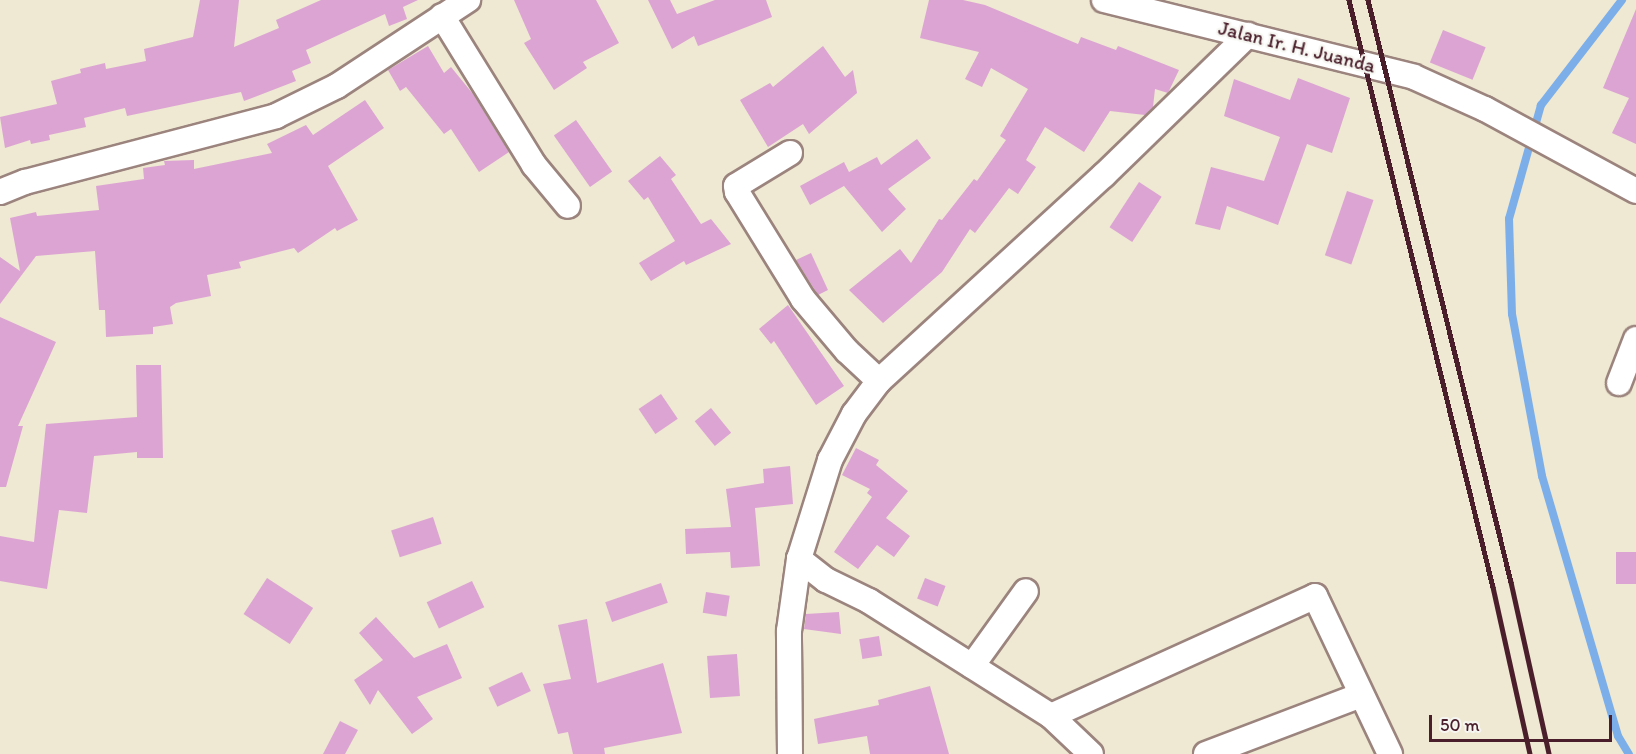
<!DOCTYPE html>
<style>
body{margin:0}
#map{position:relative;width:1636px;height:754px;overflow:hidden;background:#efe8d2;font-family:Itim,sans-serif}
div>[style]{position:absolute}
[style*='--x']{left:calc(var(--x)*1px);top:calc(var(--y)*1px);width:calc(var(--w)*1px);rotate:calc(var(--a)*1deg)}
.stream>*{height:8px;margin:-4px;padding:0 4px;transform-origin:4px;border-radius:4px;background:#7cafe9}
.building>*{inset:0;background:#dca4d3;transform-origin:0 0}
.roads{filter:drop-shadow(2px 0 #9c847e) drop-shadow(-2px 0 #9c847e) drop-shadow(0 2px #9c847e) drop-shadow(0 -2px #9c847e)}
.minor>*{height:24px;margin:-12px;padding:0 12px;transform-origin:12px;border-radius:12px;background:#fff}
.rail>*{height:4.5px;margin:-2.25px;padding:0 2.25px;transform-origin:2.25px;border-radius:2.25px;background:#4a1f2b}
span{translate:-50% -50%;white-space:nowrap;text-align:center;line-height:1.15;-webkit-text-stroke:4.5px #f6f6f2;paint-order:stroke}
.street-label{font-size:20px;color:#4a1f2b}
.scale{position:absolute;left:1429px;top:715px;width:183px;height:27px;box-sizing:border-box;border:3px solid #4a1f2b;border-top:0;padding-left:8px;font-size:18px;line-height:21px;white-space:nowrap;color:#4a1f2b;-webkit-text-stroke:4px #f6f6f2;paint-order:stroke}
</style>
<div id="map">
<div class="stream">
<i style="--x:1622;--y:0;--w:133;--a:127.6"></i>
<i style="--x:1541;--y:105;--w:118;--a:105.7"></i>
<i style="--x:1509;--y:219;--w:95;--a:88.2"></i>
<i style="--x:1512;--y:314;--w:165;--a:79.5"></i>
<i style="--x:1542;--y:476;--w:271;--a:73.7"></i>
<i style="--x:1618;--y:736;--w:21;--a:59"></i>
</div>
<div class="building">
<i style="clip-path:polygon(200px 0,239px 0,234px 47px,279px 28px,276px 20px,321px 0,418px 0,403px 7px,407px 19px,389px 26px,385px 14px,306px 50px,311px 63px,292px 71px,296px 81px,244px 101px,241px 92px,127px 116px,125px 108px,84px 118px,86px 127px,49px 135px,50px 140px,31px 144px,30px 140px,5px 148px,0 117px,57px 104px,51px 81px,81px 73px,80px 69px,105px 63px,106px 69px,146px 61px,144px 49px,193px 37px)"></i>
<i style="clip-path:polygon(514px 0,596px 0,619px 43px,583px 62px,587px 68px,554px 90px,524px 43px,531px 39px)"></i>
<i style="clip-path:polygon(648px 0,670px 0,677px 14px,715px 0,766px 0,772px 17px,698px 46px,694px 36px,672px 49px)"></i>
<i style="clip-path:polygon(929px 0,963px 0,985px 5px,1078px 44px,1081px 37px,1116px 50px,1118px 46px,1179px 70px,1168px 93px,1155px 89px,1153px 107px,1145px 115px,1110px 111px,1084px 152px,1045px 127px,1026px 160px,1036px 167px,1018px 194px,1009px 188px,975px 233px,970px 229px,942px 272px,883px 323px,849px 290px,900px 249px,911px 263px,939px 219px,942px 220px,974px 179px,977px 181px,1006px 140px,1000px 136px,1028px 89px,991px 68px,982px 87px,965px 79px,979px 52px,920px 38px)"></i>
<i style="clip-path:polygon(1636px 9px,1636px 144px,1612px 133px,1629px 98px,1603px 88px)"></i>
<i style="left:1443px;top:30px;width:46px;height:35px;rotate:22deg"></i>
<i style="clip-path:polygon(428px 46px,444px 73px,451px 67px,473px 94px,509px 152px,479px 172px,451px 129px,444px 134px,406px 87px,400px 91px,388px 70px)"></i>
<i style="clip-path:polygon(823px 46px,845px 77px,853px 70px,857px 93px,809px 134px,803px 124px,768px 147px,740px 100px,770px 83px,773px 87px)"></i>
<i style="clip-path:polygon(1298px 78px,1350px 98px,1332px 153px,1307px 144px,1278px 225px,1227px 206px,1220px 230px,1195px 224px,1211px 167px,1264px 181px,1280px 137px,1224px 116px,1234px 79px,1290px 100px)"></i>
<i style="clip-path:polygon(365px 100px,384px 128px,328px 166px,358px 220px,337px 231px,335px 228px,298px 253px,294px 248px,239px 262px,241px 268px,207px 275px,211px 296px,176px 303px,170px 307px,173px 324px,153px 327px,153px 334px,106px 337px,105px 310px,99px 310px,95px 251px,36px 256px,0 304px,0 257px,20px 271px,10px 218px,36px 212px,37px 216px,99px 210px,96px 186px,144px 179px,143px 168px,165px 165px,164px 161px,194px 160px,194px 169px,272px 153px,267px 144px,306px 125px,313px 135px)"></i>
<i style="left:576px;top:120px;width:63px;height:27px;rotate:55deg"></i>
<i style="clip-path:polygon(917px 139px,931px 158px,888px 189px,906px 209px,882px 232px,844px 186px,810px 205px,800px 186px,844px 162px,849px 172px,877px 157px,881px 165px)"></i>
<i style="clip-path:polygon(660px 156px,676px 175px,671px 179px,701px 224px,711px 219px,731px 244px,686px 265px,684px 261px,651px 281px,639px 263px,675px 241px,648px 197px,644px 200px,628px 181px)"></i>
<i style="left:1139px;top:182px;width:27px;height:54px;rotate:33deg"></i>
<i style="left:1347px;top:191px;width:28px;height:68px;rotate:19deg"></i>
<i style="clip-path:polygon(811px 253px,828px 290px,818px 295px,796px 260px)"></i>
<i style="clip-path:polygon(788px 305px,844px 386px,816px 405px,774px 341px,771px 344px,759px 329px)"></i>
<i style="clip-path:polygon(0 317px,56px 342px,18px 426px,23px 426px,6px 487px,0 487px)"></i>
<i style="clip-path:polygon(136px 365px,161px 365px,163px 458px,137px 458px,137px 452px,94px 456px,87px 513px,59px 510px,47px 589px,0 581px,0 536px,34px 542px,46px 424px,137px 417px)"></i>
<i style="left:661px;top:394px;width:30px;height:27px;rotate:56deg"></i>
<i style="left:711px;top:408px;width:32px;height:21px;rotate:51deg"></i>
<i style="clip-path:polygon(856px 448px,879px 460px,876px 465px,908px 491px,886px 518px,910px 536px,894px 557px,877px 545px,858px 569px,834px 552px,872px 497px,867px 493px,870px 489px,842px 475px)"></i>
<i style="clip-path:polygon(790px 466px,793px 504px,755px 508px,760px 566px,731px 568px,730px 552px,686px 554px,685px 529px,731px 527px,726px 489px,764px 483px,763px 469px)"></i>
<i style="left:433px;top:517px;width:28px;height:44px;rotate:72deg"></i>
<i style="left:1636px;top:552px;width:32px;height:20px;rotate:90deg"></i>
<i style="left:267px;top:578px;width:55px;height:43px;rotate:33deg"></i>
<i style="left:925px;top:578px;width:22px;height:22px;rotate:21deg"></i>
<i style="left:472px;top:581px;width:29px;height:50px;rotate:65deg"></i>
<i style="left:661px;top:583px;width:21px;height:59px;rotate:71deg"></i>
<i style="left:706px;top:592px;width:24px;height:21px;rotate:9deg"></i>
<i style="clip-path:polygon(839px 612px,841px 634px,804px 629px,806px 614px)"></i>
<i style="clip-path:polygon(376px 617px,414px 658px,447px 644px,462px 678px,417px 697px,433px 719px,412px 734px,378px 690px,370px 705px,354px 680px,383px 660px,359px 633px)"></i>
<i style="clip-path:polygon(587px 619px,597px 683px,663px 663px,682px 733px,604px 748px,605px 754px,573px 754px,568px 732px,558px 734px,543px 684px,571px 679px,558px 625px)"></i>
<i style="left:879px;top:636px;width:20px;height:20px;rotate:81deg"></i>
<i style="left:737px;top:654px;width:42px;height:30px;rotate:86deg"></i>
<i style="left:522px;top:672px;width:21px;height:37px;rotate:65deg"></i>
<i style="clip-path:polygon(930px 686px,949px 754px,870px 754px,867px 736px,818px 744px,814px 719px,879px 705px,878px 700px)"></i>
<i style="clip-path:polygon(340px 721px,358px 730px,345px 754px,323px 754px)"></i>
</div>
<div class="roads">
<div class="minor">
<i style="--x:1104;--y:0;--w:319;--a:13.9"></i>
<i style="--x:1414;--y:77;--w:78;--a:24.3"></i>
<i style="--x:1485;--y:109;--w:172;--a:28.5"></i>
<i style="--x:442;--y:16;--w:175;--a:58.3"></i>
<i style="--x:534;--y:165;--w:53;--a:50.3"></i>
<i style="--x:790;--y:153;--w:63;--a:148.6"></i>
<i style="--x:736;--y:186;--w:6;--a:81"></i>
<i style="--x:737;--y:192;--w:126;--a:58.3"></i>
<i style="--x:803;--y:299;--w:68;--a:49.8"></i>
<i style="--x:847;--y:351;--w:44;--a:43.2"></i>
<i style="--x:0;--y:192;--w:27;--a:-22"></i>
<i style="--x:25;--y:182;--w:260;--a:-14.7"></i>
<i style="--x:276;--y:116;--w:68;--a:-26.2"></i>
<i style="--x:337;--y:86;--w:157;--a:-33.3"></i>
<i style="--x:1619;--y:383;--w:47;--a:-68.9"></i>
<i style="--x:799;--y:559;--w:34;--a:38"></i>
<i style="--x:826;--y:580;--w:48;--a:26"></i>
<i style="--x:869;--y:601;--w:215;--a:32.3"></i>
<i style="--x:1051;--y:716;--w:55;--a:43.5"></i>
<i style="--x:972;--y:666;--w:92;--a:-54.2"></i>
<i style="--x:1051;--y:716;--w:290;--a:-24.4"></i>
<i style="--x:1315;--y:596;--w:175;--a:64.6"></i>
<i style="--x:790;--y:754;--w:123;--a:-90.5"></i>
<i style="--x:789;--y:631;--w:73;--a:-82.1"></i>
<i style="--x:799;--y:559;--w:104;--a:-72.6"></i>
<i style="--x:830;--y:460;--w:52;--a:-62.4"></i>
<i style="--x:854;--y:414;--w:41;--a:-52.9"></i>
<i style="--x:879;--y:381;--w:305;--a:-42.5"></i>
<i style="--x:1104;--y:175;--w:201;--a:-44.2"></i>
<i style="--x:1206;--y:754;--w:166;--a:-20.8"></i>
</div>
</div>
<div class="rail">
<i style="--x:1349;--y:0;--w:604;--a:76.22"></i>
<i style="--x:1493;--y:587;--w:171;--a:77.5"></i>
<i style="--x:1368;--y:0;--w:599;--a:76.2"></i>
<i style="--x:1511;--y:582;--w:176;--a:77.5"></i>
</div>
<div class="street-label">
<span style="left:1297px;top:47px;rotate:14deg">Jalan Ir. H. Juanda</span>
</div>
<div class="scale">50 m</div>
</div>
